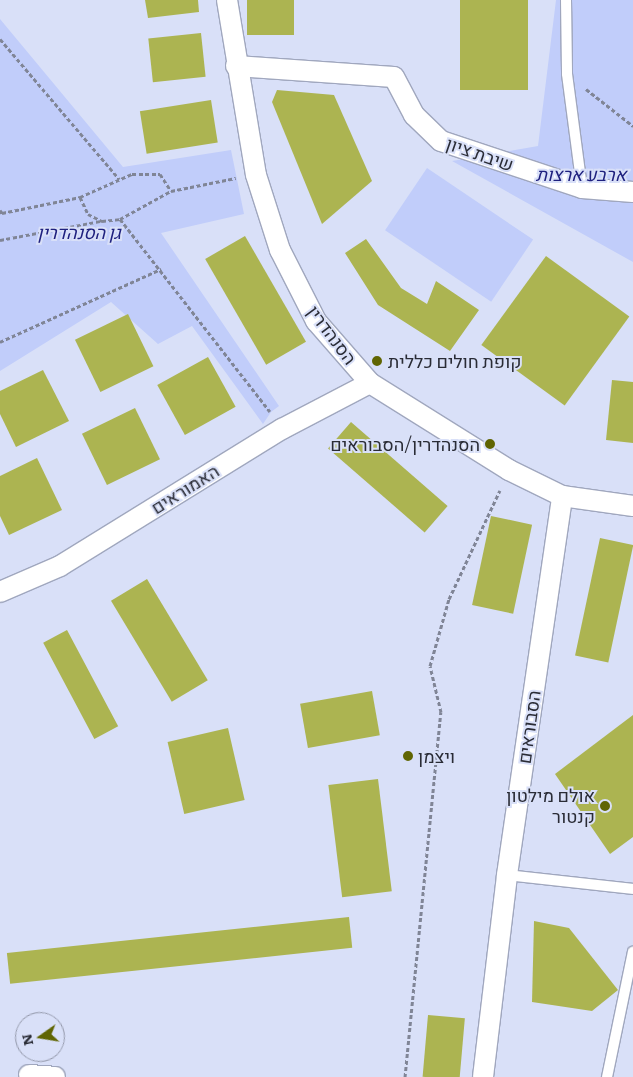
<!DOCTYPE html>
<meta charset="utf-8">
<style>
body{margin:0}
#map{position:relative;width:633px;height:1077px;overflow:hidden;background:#d9e0f8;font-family:Literata,Heebo,serif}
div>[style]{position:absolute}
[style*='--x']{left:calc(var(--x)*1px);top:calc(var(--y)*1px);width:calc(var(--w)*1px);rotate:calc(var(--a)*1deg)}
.green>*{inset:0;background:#c1cdfa;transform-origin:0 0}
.building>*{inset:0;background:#acb451;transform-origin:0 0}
.path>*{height:3px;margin-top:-1.5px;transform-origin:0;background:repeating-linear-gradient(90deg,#808596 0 4px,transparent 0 6.5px)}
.roads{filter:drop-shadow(1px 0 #a0a7be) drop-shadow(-1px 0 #a0a7be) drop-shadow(0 1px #a0a7be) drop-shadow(0 -1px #a0a7be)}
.lane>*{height:10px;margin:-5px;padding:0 5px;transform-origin:5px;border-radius:5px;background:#fff}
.street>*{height:20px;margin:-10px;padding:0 10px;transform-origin:10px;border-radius:10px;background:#fff}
.dots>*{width:14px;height:14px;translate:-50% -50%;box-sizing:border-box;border:2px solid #d9e0f8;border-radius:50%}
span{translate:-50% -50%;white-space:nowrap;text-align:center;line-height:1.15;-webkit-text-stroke:4px #d9e0f8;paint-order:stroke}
.street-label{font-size:18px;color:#2a2c36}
.park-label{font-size:18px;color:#1f217f;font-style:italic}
.poi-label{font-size:18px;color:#2a2c36}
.left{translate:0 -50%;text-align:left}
.right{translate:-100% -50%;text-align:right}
.north{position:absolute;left:15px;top:1012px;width:50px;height:50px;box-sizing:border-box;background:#d9e0f8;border:1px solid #9398aa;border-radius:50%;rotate:257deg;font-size:14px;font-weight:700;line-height:20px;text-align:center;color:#2a2c36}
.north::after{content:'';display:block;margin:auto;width:18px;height:22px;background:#606502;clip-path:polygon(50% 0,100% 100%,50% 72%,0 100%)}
</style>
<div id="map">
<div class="green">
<i style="clip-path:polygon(556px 0,633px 0,633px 262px,452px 161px,538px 146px)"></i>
<i style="clip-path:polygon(0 19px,123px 167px,231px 150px,244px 214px,161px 233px,279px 406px,271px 412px,263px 424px,192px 326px,158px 344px,111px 302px,0 371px)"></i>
<i style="left:427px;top:168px;width:128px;height:75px;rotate:34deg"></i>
</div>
<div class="building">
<i style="clip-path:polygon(145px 0,198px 0,199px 12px,148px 18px)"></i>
<i style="left:247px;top:0;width:47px;height:35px"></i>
<i style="left:460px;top:0;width:68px;height:90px"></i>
<i style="left:201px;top:33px;width:44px;height:53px;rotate:84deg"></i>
<i style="clip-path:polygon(277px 90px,334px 95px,372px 181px,322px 224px,272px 102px)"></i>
<i style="left:211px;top:100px;width:43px;height:72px;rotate:81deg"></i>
<i style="left:245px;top:236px;width:122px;height:46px;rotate:60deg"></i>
<i style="clip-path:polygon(366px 239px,401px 288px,427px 304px,436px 281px,479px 310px,450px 351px,378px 305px,345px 253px)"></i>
<i style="left:546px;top:256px;width:103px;height:110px;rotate:36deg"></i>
<i style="left:128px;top:314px;width:58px;height:59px;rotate:64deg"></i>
<i style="left:208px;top:357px;width:57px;height:58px;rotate:61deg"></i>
<i style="clip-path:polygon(43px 370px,69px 421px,16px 447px,0 414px,0 391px)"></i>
<i style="clip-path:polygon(612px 380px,633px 382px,633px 443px,606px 440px)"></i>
<i style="left:135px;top:408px;width:57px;height:59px;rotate:64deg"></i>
<i style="left:351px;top:422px;width:128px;height:35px;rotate:41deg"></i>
<i style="clip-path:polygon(37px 458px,62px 510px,9px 535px,0 516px,0 476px)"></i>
<i style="left:491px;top:516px;width:42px;height:91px;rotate:12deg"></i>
<i style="left:600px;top:538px;width:34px;height:120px;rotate:12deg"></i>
<i style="left:147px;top:579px;width:118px;height:42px;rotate:59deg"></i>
<i style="left:67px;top:630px;width:109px;height:27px;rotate:62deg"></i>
<i style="left:372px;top:691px;width:45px;height:73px;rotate:80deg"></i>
<i style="clip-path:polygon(633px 715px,633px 837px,610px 854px,555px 774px)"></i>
<i style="left:228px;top:728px;width:74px;height:62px;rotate:77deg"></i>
<i style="left:378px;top:779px;width:113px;height:50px;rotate:83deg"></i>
<i style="left:349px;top:917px;width:31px;height:344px;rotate:84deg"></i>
<i style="clip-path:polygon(534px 921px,569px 928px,618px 990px,592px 1011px,532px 1002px)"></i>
<i style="left:428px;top:1015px;width:37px;height:62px;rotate:5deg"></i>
</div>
<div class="path">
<i style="--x:0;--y:39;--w:184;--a:49.6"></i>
<i style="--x:586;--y:89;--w:60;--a:38.2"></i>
<i style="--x:80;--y:197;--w:19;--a:65"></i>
<i style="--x:88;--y:214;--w:16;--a:27"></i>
<i style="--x:102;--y:221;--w:18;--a:-6"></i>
<i style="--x:120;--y:219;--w:58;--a:-28.8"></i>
<i style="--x:0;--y:210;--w:4;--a:56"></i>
<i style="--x:2;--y:213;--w:80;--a:-11.6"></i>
<i style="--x:80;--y:197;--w:57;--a:-23.9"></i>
<i style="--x:132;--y:174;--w:28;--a:0"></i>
<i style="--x:160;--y:174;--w:20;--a:57"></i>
<i style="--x:171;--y:191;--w:66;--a:-11.3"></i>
<i style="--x:120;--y:219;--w:244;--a:52.1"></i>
<i style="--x:0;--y:240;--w:103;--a:-10.7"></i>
<i style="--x:0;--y:342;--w:177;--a:-24.4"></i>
<i style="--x:405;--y:1077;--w:367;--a:-84.4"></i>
<i style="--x:441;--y:712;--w:47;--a:-103.4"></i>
<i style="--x:430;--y:666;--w:70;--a:-74.2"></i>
<i style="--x:449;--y:599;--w:120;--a:-64.9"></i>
</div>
<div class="roads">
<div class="lane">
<i style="--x:566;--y:0;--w:74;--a:89.2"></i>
<i style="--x:567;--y:74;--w:115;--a:82.5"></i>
<i style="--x:507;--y:875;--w:127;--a:6.3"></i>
<i style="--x:607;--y:1077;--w:128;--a:-78.3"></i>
</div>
<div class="street">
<i style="--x:227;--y:0;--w:177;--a:80.6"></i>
<i style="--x:256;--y:175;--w:79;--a:72.3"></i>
<i style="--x:280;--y:250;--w:80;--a:63.1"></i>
<i style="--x:316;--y:321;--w:82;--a:48.9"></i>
<i style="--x:370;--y:383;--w:164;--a:32"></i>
<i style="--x:509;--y:470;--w:59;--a:26.1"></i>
<i style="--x:562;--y:496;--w:72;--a:8"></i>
<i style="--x:236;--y:66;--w:158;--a:4"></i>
<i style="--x:394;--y:77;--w:43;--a:62.2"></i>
<i style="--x:414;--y:115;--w:37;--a:44"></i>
<i style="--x:441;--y:141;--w:149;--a:18.4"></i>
<i style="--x:582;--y:188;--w:51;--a:4.5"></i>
<i style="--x:0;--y:592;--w:65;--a:-23.4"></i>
<i style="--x:60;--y:566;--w:261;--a:-31.7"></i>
<i style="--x:282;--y:429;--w:99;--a:-27.6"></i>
<i style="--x:29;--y:1075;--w:26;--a:4"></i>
<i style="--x:483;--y:1077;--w:203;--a:-83.2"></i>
<i style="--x:507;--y:875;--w:383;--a:-81.7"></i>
</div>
</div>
<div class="dots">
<i style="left:377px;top:361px;background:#606502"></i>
<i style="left:490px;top:444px;background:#606502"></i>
<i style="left:408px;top:756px;background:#606502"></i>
<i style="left:605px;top:806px;background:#606502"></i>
</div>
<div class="street-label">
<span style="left:480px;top:154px;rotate:19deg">שיבת ציון</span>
<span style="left:332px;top:335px;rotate:53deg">הסנהדרין</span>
<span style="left:185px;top:489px;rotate:-32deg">האמוראים</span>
<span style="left:529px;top:727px;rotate:-82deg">הסבוראים</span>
</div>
<div class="park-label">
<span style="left:581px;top:174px">ארבע ארצות</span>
<span style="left:79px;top:232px">גן הסנהדרין</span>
</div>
<div class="poi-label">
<span class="left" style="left:388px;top:361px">קופת חולים כללית</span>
<span class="right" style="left:480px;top:444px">הסנהדרין/הסבוראים</span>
<span class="left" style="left:418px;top:756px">ויצמן</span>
<span class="right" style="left:595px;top:806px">אולם מילטון<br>קנטור</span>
</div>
<div class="north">N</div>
</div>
